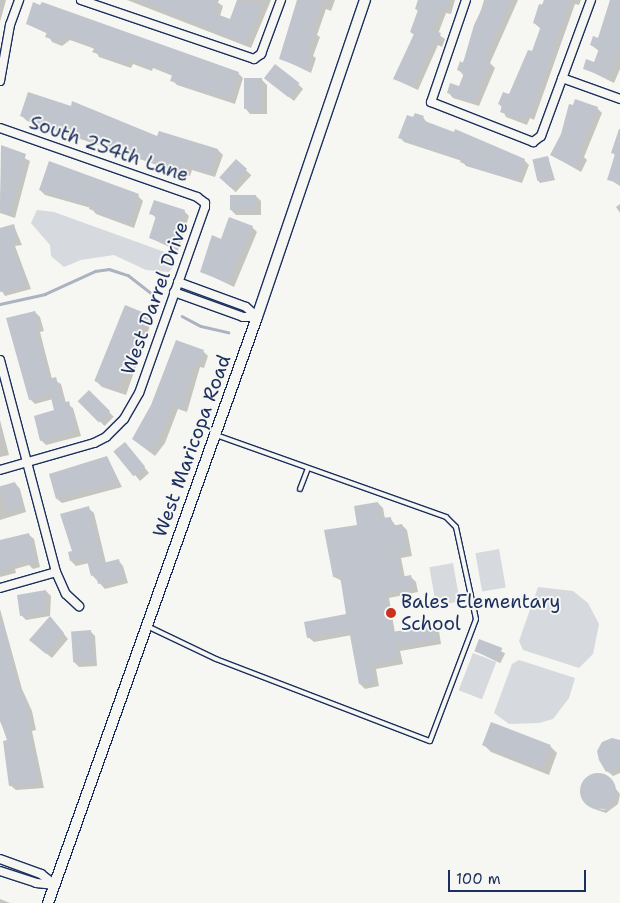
<!DOCTYPE html>
<style>
body{margin:0}
#map{position:relative;width:620px;height:903px;overflow:hidden;background:#f6f6f2;font-family:"Shantell Sans",sans-serif}
div>[style]{position:absolute}
[style*='--x']{left:calc(var(--x)*1px);top:calc(var(--y)*1px);width:calc(var(--w)*1px);rotate:calc(var(--a)*1deg)}
.green>*{inset:0;background:#d6d9dd;transform-origin:0 0}
.shadow>*{inset:0;background:#0003;transform-origin:0 0}
.stream>*{height:2.5px;margin:-1.25px;padding:0 1.25px;transform-origin:1.25px;border-radius:1.25px;background:#abb2c0}
.building>*{inset:0;background:#c0c4cd;transform-origin:0 0}
.round{border-radius:50%}
.roads{filter:drop-shadow(1px 0 #1b2f5e) drop-shadow(-1px 0 #1b2f5e) drop-shadow(0 1px #1b2f5e) drop-shadow(0 -1px #1b2f5e)}
.lane>*{height:4px;margin:-2px;padding:0 2px;transform-origin:2px;border-radius:2px;background:#f6f6f2}
.street>*{height:8px;margin:-4px;padding:0 4px;transform-origin:4px;border-radius:4px;background:#f6f6f2}
.secondary>*{height:10px;margin:-5px;padding:0 5px;transform-origin:5px;border-radius:5px;background:#f6f6f2}
.dots>*{width:14px;height:14px;translate:-50% -50%;box-sizing:border-box;border:2px solid #f6f6f2;border-radius:50%}
span{translate:-50% -50%;white-space:nowrap;text-align:center;line-height:1.15;-webkit-text-stroke:4px #f6f6f2;paint-order:stroke}
.street-label{font-size:19px;color:#1b2f5e}
.poi-label{font-size:19px;color:#1b2f5e}
.left{translate:0 -50%;text-align:left}
.scale{position:absolute;left:448px;top:870px;width:138px;height:22px;box-sizing:border-box;border:2px solid #1b2f5e;border-top:0;padding-left:6px;font-size:15px;line-height:18px;white-space:nowrap;color:#1b2f5e;-webkit-text-stroke:4px #f6f6f2;paint-order:stroke}
</style>
<div id="map">
<div class="green">
<i style="clip-path:polygon(37px 210px,54px 212px,173px 255px,175px 265px,169px 272px,146px 270px,114px 255px,81px 260px,64px 267px,51px 256px,50px 245px,31px 223px)"></i>
<i style="left:499px;top:549px;width:39px;height:24px;rotate:80deg"></i>
<i style="left:453px;top:563px;width:39px;height:24px;rotate:80deg"></i>
<i style="clip-path:polygon(538px 587px,573px 591px,588px 603px,599px 624px,593px 654px,579px 668px,523px 650px,519px 641px)"></i>
<i style="left:473px;top:653px;width:25px;height:40px;rotate:21deg"></i>
<i style="clip-path:polygon(519px 660px,575px 678px,569px 698px,553px 719px,539px 723px,509px 724px,494px 713px,512px 664px)"></i>
</div>
<div class="shadow">
<i style="clip-path:polygon(0 0,6px 0,0 22px)"></i>
<i style="clip-path:polygon(127px 0,214px 0,223px 6px,220px 16px,231px 20px,238px 0,271px 0,251px 48px)"></i>
<i style="clip-path:polygon(300px 0,335px 0,331px 11px,326px 9px,317px 35px,320px 37px,313px 56px,316px 58px,311px 73px,280px 58px)"></i>
<i style="clip-path:polygon(418px 0,455px 0,451px 14px,446px 13px,438px 34px,445px 39px,442px 47px,438px 45px,418px 90px,394px 79px,414px 35px,411px 32px,419px 12px,416px 9px)"></i>
<i style="clip-path:polygon(484px 0,518px 0,490px 63px,495px 68px,479px 106px,453px 98px,448px 92px,460px 88px,464px 76px,459px 70px,469px 50px)"></i>
<i style="clip-path:polygon(544px 0,581px 0,579px 5px,575px 4px,534px 120px,530px 118px,527px 125px,506px 117px,500px 104px,510px 96px,533px 53px,541px 29px,534px 23px)"></i>
<i style="clip-path:polygon(612px 0,620px 0,620px 69px,614px 83px,584px 68px,595px 64px,599px 51px,591px 45px,599px 40px)"></i>
<i style="clip-path:polygon(27px 24px,238px 73px,243px 78px,235px 104px,177px 85px,172px 80px,173px 76px,153px 68px,152px 71px,133px 64px,131px 68px,99px 57px,95px 49px,70px 40px,62px 46px,52px 42px,48px 34px)"></i>
<i style="clip-path:polygon(262px 80px,267px 85px,267px 114px,250px 114px,245px 108px)"></i>
<i style="clip-path:polygon(271px 83px,298px 84px,303px 89px,294px 101px)"></i>
<i style="clip-path:polygon(597px 108px,602px 113px,584px 157px,587px 160px,581px 172px,552px 155px)"></i>
<i style="clip-path:polygon(22px 116px,158px 138px,160px 133px,218px 150px,223px 155px,215px 177px,192px 170px,190px 176px,27px 121px)"></i>
<i style="clip-path:polygon(423px 117px,427px 123px,524px 160px,529px 165px,522px 183px,466px 166px,462px 161px,404px 142px,400px 137px,414px 119px)"></i>
<i style="clip-path:polygon(620px 133px,620px 186px,609px 179px,616px 156px,612px 152px)"></i>
<i style="clip-path:polygon(2px 147px,30px 161px,15px 218px,0 213px)"></i>
<i style="clip-path:polygon(548px 157px,555px 180px,540px 183px,537px 179px)"></i>
<i style="left:236px;top:161px;width:21px;height:23px;rotate:43deg"></i>
<i style="clip-path:polygon(40px 190px,138px 196px,143px 201px,134px 228px,96px 214px,91px 208px,45px 195px)"></i>
<i style="clip-path:polygon(256px 196px,261px 201px,261px 215px,236px 215px,231px 210px)"></i>
<i style="clip-path:polygon(620px 204px,620px 213px,616px 207px)"></i>
<i style="clip-path:polygon(184px 211px,189px 216px,178px 251px,150px 238px,157px 219px,151px 213px)"></i>
<i style="clip-path:polygon(14px 226px,22px 245px,15px 246px,31px 289px,5px 296px,0 288px,0 229px)"></i>
<i style="clip-path:polygon(252px 227px,257px 232px,234px 287px,201px 271px,222px 241px)"></i>
<i style="clip-path:polygon(35px 312px,40px 317px,44px 331px,40px 332px,52px 379px,61px 384px,66px 403px,73px 408px,81px 436px,46px 445px,41px 440px,56px 411px,53px 399px,35px 404px,30px 399px)"></i>
<i style="clip-path:polygon(147px 315px,152px 320px,126px 395px,102px 387px,97px 382px)"></i>
<i style="clip-path:polygon(203px 351px,208px 356px,204px 368px,200px 367px,187px 412px,178px 409px,165px 443px,155px 456px,138px 443px)"></i>
<i style="left:89px;top:392px;width:35px;height:13px;rotate:45deg"></i>
<i style="clip-path:polygon(0 420px,9px 455px,0 457px)"></i>
<i style="clip-path:polygon(130px 449px,149px 473px,140px 481px,116px 452px)"></i>
<i style="clip-path:polygon(107px 457px,122px 487px,62px 503px,57px 499px)"></i>
<i style="clip-path:polygon(15px 483px,20px 489px,26px 512px,0 520px,0 487px)"></i>
<i style="clip-path:polygon(378px 503px,383px 508px,385px 519px,390px 518px,396px 526px,402px 525px,407px 530px,412px 556px,401px 558px,405px 578px,411px 577px,416px 582px,418px 592px,389px 598px,395px 633px,434px 626px,439px 631px,441px 644px,400px 651px,403px 664px,376px 669px,379px 686px,365px 689px,360px 684px,352px 635px,314px 642px,308px 637px,348px 616px,342px 581px,334px 577px,358px 526px)"></i>
<i style="clip-path:polygon(88px 508px,94px 513px,106px 563px,118px 560px,123px 566px,128px 583px,105px 589px,92px 575px,89px 563px,76px 566px,71px 561px,69px 553px,73px 552px)"></i>
<i style="clip-path:polygon(28px 534px,34px 539px,40px 567px,33px 569px,29px 565px,15px 569px,16px 573px,0 577px,0 542px)"></i>
<i style="clip-path:polygon(46px 591px,51px 596px,50px 616px,26px 620px,21px 615px)"></i>
<i style="clip-path:polygon(0 609px,22px 689px,32px 711px,36px 730px,32px 731px,44px 788px,16px 790px,10px 785px,9px 741px,0 721px)"></i>
<i style="clip-path:polygon(55px 623px,68px 639px,52px 658px,36px 645px)"></i>
<i style="clip-path:polygon(90px 631px,95px 636px,97px 666px,79px 667px,74px 662px)"></i>
<i style="left:480px;top:641px;width:28px;height:11px;rotate:26deg"></i>
<i style="clip-path:polygon(620px 742px,620px 773px,613px 776px,607px 771px)"></i>
<i style="clip-path:polygon(484px 745px,550px 746px,557px 753px,549px 775px,491px 752px)"></i>
<i style="clip-path:polygon(604px 774px,620px 794px,618px 804px,606px 813px,591px 808px,607px 810px,587px 804px,582px 793px,584px 782px,593px 776px)"></i>
<i style="clip-path:polygon(0 899px,10px 903px,0 903px)"></i>
</div>
<div class="stream">
<i style="--x:0;--y:304;--w:46;--a:-12.5"></i>
<i style="--x:45;--y:294;--w:55;--a:-24.7"></i>
<i style="--x:95;--y:271;--w:14;--a:-8"></i>
<i style="--x:109;--y:269;--w:20;--a:18"></i>
<i style="--x:128;--y:275;--w:29;--a:38"></i>
<i style="--x:182;--y:316;--w:21;--a:28"></i>
<i style="--x:201;--y:326;--w:28;--a:13"></i>
</div>
<div class="building">
<i style="clip-path:polygon(140px 0,219px 0,214px 13px,230px 19px,237px 0,262px 4px,246px 44px)"></i>
<i style="clip-path:polygon(297px 0,323px 0,312px 30px,315px 31px,308px 51px,312px 52px,306px 69px,279px 59px)"></i>
<i style="clip-path:polygon(418px 0,449px 0,446px 10px,441px 8px,432px 30px,441px 33px,437px 43px,433px 41px,413px 86px,393px 79px,414px 34px,410px 32px,418px 10px,415px 9px)"></i>
<i style="clip-path:polygon(486px 0,512px 0,484px 60px,490px 62px,474px 102px,447px 93px,450px 83px,459px 86px,464px 73px,457px 70px,460px 61px,463px 63px,474px 25px)"></i>
<i style="clip-path:polygon(544px 0,570px 0,539px 92px,529px 116px,524px 114px,522px 120px,500px 112px,502px 106px,498px 104px,503px 92px,509px 94px,528px 50px,532px 51px,541px 26px,533px 23px,539px 4px,543px 5px)"></i>
<i style="clip-path:polygon(610px 0,620px 0,620px 49px,609px 78px,583px 69px,586px 59px,594px 62px,599px 49px,590px 45px,593px 36px,598px 38px)"></i>
<i style="clip-path:polygon(33px 2px,40px 5px,42px 2px,239px 72px,230px 99px,170px 81px,173px 73px,148px 64px,147px 67px,128px 59px,126px 64px,92px 52px,94px 49px,90px 44px,65px 36px,56px 41px,45px 37px,47px 32px,26px 24px)"></i>
<i style="left:275px;top:64px;width:31px;height:18px;rotate:38deg"></i>
<i style="left:244px;top:78px;width:18px;height:31px"></i>
<i style="clip-path:polygon(28px 92px,71px 106px,72px 101px,157px 136px,159px 131px,218px 149px,210px 173px,187px 165px,185px 172px,164px 164px,163px 167px,20px 116px)"></i>
<i style="clip-path:polygon(575px 99px,598px 107px,579px 152px,583px 154px,575px 168px,550px 155px,561px 134px,569px 104px,573px 105px)"></i>
<i style="clip-path:polygon(415px 113px,424px 116px,422px 120px,454px 132px,455px 129px,525px 159px,517px 180px,475px 168px,460px 162px,461px 159px,398px 138px,407px 115px,413px 117px)"></i>
<i style="clip-path:polygon(619px 129px,620px 129px,620px 183px,607px 180px,615px 154px,611px 153px)"></i>
<i style="clip-path:polygon(1px 145px,26px 154px,10px 214px,0 210px)"></i>
<i style="left:548px;top:156px;width:22px;height:16px;rotate:77deg"></i>
<i style="left:236px;top:159px;width:15px;height:25px;rotate:42deg"></i>
<i style="clip-path:polygon(49px 161px,139px 194px,129px 223px,89px 209px,91px 205px,39px 190px)"></i>
<i style="left:230px;top:195px;width:26px;height:15px"></i>
<i style="clip-path:polygon(154px 200px,185px 210px,173px 246px,149px 238px,156px 216px,149px 214px)"></i>
<i style="clip-path:polygon(229px 217px,253px 226px,228px 283px,200px 272px,212px 235px,221px 239px)"></i>
<i style="clip-path:polygon(14px 224px,18px 240px,11px 242px,27px 285px,0 292px,0 228px)"></i>
<i style="left:125px;top:305px;width:24px;height:82px;rotate:22deg"></i>
<i style="clip-path:polygon(35px 311px,39px 326px,35px 327px,49px 379px,56px 377px,63px 403px,69px 401px,76px 431px,40px 441px,34px 416px,54px 410px,50px 394px,29px 400px,6px 318px)"></i>
<i style="clip-path:polygon(176px 340px,204px 350px,199px 364px,195px 363px,182px 408px,173px 405px,160px 438px,150px 452px,132px 439px,151px 405px)"></i>
<i style="left:89px;top:390px;width:30px;height:16px;rotate:45deg"></i>
<i style="left:125px;top:442px;width:32px;height:15px;rotate:51deg"></i>
<i style="clip-path:polygon(107px 456px,119px 482px,56px 499px,49px 474px)"></i>
<i style="left:15px;top:482px;width:26px;height:16px;rotate:74deg"></i>
<i style="clip-path:polygon(378px 502px,381px 518px,391px 517px,392px 526px,402px 524px,407px 551px,397px 553px,401px 577px,411px 575px,414px 588px,385px 593px,392px 632px,434px 625px,437px 639px,396px 646px,398px 659px,371px 664px,374px 682px,359px 684px,349px 630px,307px 638px,304px 622px,346px 614px,340px 576px,333px 577px,324px 530px,357px 525px,354px 506px)"></i>
<i style="clip-path:polygon(89px 506px,103px 563px,119px 559px,123px 578px,98px 584px,96px 574px,91px 576px,86px 557px,70px 561px,68px 552px,72px 551px,60px 514px)"></i>
<i style="clip-path:polygon(29px 533px,36px 562px,27px 564px,26px 560px,10px 564px,11px 568px,0 571px,0 540px)"></i>
<i style="clip-path:polygon(46px 590px,46px 611px,20px 616px,17px 595px)"></i>
<i style="clip-path:polygon(50px 616px,64px 633px,46px 654px,29px 640px)"></i>
<i style="clip-path:polygon(0 622px,3px 622px,17px 683px,27px 705px,32px 725px,28px 726px,39px 784px,9px 786px,3px 741px,7px 740px,0 720px)"></i>
<i style="left:91px;top:630px;width:31px;height:20px;rotate:86deg"></i>
<i style="left:479px;top:639px;width:25px;height:13px;rotate:21deg"></i>
<i style="left:491px;top:722px;width:64px;height:25px;rotate:21deg"></i>
<i style="clip-path:polygon(612px 738px,620px 740px,620px 767px,606px 772px,599px 760px,597px 751px,602px 742px)"></i>
<i class="round" style="left:580px;top:773px;width:36px;height:36px"></i>
</div>
<div class="roads">
<div class="lane">
<i style="--x:300;--y:489;--w:22;--a:-69"></i>
<i style="--x:149;--y:627;--w:74;--a:25.5"></i>
<i style="--x:216;--y:659;--w:229;--a:21"></i>
<i style="--x:430;--y:741;--w:130;--a:-69.3"></i>
<i style="--x:476;--y:619;--w:94;--a:-102.3"></i>
<i style="--x:456;--y:527;--w:14;--a:-135"></i>
<i style="--x:446;--y:517;--w:244;--a:-160.4"></i>
</div>
<div class="street">
<i style="--x:81;--y:0;--w:183;--a:18.8"></i>
<i style="--x:254;--y:59;--w:9;--a:-36"></i>
<i style="--x:261;--y:54;--w:58;--a:-69.7"></i>
<i style="--x:466;--y:0;--w:108;--a:108.9"></i>
<i style="--x:431;--y:102;--w:110;--a:21.4"></i>
<i style="--x:533;--y:142;--w:10;--a:-37"></i>
<i style="--x:541;--y:136;--w:145;--a:-69.8"></i>
<i style="--x:562;--y:78;--w:62;--a:19.9"></i>
<i style="--x:0;--y:81;--w:57;--a:-79.9"></i>
<i style="--x:10;--y:25;--w:27;--a:-70"></i>
<i style="--x:0;--y:128;--w:209;--a:19.3"></i>
<i style="--x:197;--y:197;--w:10;--a:37"></i>
<i style="--x:205;--y:203;--w:4;--a:90"></i>
<i style="--x:205;--y:207;--w:197;--a:109.5"></i>
<i style="--x:139;--y:393;--w:30;--a:120"></i>
<i style="--x:124;--y:419;--w:25;--a:135"></i>
<i style="--x:106;--y:437;--w:13;--a:153"></i>
<i style="--x:94;--y:443;--w:98;--a:164"></i>
<i style="--x:178;--y:282;--w:72;--a:20.2"></i>
<i style="--x:246;--y:307;--w:15;--a:42"></i>
<i style="--x:174;--y:292;--w:73;--a:19.9"></i>
<i style="--x:243;--y:317;--w:14;--a:0"></i>
<i style="--x:0;--y:360;--w:219;--a:75.2"></i>
<i style="--x:56;--y:572;--w:24;--a:66"></i>
<i style="--x:66;--y:594;--w:18;--a:43"></i>
<i style="--x:0;--y:588;--w:58;--a:-15.9"></i>
<i style="--x:0;--y:859;--w:44;--a:20.1"></i>
<i style="--x:41;--y:874;--w:18;--a:38"></i>
<i style="--x:0;--y:871;--w:38;--a:18"></i>
<i style="--x:36;--y:883;--w:19;--a:6"></i>
</div>
<div class="secondary">
<i style="--x:48;--y:903;--w:622;--a:-70.37"></i>
<i style="--x:257;--y:317;--w:335;--a:-71.2"></i>
</div>
</div>
<div class="dots">
<i style="left:391px;top:613px;background:#c8321e"></i>
</div>
<div class="street-label">
<span style="left:109px;top:149px;rotate:19deg">South 254th Lane</span>
<span style="left:155px;top:298px;rotate:-70deg">West Darrel Drive</span>
<span style="left:192px;top:446px;rotate:-70deg">West Maricopa Road</span>
</div>
<div class="poi-label">
<span class="left" style="left:401px;top:613px">Bales Elementary<br>School</span>
</div>
<div class="scale">100 m</div>
</div>
